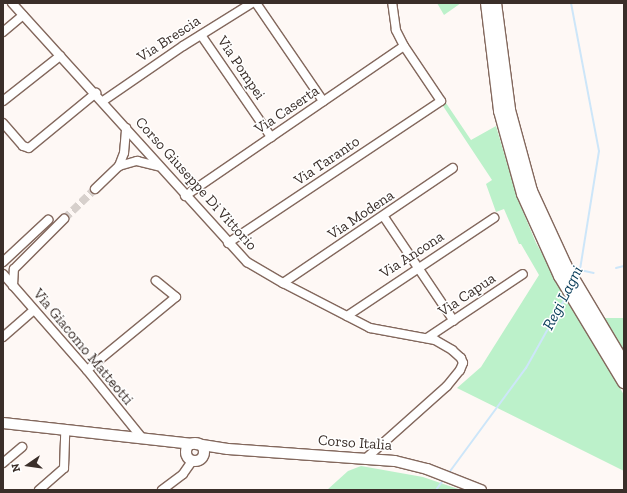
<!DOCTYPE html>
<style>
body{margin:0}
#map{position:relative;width:627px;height:493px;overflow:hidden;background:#fef8f5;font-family:"Zilla Slab",serif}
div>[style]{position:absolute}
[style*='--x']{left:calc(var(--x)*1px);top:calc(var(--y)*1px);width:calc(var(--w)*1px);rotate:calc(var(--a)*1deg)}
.green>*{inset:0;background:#bcf1ca}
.stream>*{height:2px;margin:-1px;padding:0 1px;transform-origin:1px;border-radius:1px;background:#cde6f9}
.minor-tunnel>*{height:8px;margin-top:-4px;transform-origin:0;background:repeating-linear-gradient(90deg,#d7d0cc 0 8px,transparent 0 12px)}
.roads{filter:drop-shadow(1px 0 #83685d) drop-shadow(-1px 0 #83685d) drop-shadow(0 1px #83685d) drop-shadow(0 -1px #83685d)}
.minor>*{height:8px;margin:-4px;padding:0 4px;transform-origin:4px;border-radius:4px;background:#fff}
.major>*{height:10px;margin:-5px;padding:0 5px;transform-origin:5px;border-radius:5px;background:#fff}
.major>.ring{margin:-5px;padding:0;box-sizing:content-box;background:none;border:10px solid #fff;border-radius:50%}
.highway>*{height:12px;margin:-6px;padding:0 6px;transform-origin:6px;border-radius:6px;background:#fff}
span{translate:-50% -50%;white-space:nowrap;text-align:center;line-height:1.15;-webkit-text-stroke:3px #fff;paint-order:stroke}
.street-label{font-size:15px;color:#3a2e29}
.water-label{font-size:16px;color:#053a57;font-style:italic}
.frame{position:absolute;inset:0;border:4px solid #3a2e29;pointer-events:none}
.north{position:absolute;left:8px;top:445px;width:40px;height:40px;-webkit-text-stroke:3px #fff;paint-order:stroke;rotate:257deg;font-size:11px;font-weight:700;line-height:16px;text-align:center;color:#3a2e29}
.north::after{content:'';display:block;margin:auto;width:14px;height:18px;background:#3a2e29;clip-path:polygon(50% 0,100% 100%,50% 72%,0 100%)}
</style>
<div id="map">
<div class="green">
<i style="clip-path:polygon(437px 3px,461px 3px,444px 15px)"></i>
<i style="clip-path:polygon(446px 103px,471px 140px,496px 126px,517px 197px,536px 243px,624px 395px,624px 471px,457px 388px,481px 367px,539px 275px,521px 244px,519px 244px,504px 209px,496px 212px,486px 184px,492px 180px,443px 106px)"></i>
<i style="clip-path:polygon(604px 318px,624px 318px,624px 352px,611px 330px)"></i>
<i style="clip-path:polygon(361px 466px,423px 477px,461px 490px,327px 490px,348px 471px)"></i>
</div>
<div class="stream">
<i style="--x:571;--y:3;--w:151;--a:79.3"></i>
<i style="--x:599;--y:151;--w:121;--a:99.1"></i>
<i style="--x:580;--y:270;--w:8;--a:120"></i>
<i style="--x:616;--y:268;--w:8;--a:-14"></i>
<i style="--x:580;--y:270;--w:14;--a:12"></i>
<i style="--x:448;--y:474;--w:132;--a:-53.7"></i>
<i style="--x:526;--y:368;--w:84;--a:-60.7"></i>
<i style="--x:436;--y:490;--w:14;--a:-54"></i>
</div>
<div class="minor-tunnel">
<i style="--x:64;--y:219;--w:43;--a:-44.1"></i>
</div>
<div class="roads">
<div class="minor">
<i style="--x:12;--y:3;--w:350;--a:47.8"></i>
<i style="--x:247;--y:262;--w:42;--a:30.3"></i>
<i style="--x:283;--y:283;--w:98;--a:27.3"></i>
<i style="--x:370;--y:328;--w:66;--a:10.5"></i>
<i style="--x:435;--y:340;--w:20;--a:30"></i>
<i style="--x:452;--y:350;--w:12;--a:42"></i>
<i style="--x:461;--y:358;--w:5;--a:68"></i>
<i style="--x:463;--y:363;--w:8;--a:113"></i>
<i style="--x:460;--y:370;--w:21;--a:129"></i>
<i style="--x:447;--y:386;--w:110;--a:138.3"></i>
<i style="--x:256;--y:3;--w:119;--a:55.6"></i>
<i style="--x:3;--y:32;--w:26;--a:-40"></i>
<i style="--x:201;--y:35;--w:124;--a:55.5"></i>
<i style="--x:3;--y:101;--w:73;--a:-38.3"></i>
<i style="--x:103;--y:101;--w:97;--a:-34.5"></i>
<i style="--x:183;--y:46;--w:81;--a:-31.9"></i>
<i style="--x:3;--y:123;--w:30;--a:49"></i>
<i style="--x:23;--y:146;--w:6;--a:18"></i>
<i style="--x:29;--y:148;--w:87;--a:-39.4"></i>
<i style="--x:119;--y:166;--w:19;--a:-16"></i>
<i style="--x:137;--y:161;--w:21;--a:14"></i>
<i style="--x:95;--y:189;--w:33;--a:-44"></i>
<i style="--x:119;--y:166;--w:14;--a:-69"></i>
<i style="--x:124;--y:153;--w:25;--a:-85"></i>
<i style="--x:185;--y:196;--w:265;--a:-34.4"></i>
<i style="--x:384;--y:217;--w:125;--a:56.1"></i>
<i style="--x:228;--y:243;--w:256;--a:-33.7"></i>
<i style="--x:441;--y:101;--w:66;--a:-123.9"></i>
<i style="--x:404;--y:46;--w:18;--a:-117"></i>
<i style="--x:396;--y:30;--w:27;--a:-98"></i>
<i style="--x:3;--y:262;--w:62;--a:-43"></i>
<i style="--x:3;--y:274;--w:128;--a:48.8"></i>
<i style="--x:87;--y:370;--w:87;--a:51"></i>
<i style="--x:283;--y:283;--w:205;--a:-34.1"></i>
<i style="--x:13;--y:286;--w:17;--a:-87"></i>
<i style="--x:14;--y:269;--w:71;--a:-45"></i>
<i style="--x:347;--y:316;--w:177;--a:-33.7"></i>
<i style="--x:3;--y:337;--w:41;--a:-41.1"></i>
<i style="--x:427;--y:338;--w:115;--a:-33.7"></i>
<i style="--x:87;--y:370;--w:115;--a:-39.4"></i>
<i style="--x:176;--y:297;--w:26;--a:-141"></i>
<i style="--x:3;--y:463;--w:25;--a:-40"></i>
<i style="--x:39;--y:490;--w:33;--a:-41"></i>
<i style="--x:64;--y:468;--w:38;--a:-88"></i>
<i style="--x:162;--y:490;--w:26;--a:-37"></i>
<i style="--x:183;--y:474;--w:16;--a:-55"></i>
</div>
<div class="major">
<i style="--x:3;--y:423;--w:191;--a:6.3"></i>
<i class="ring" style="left:186px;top:443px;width:8px;height:8px"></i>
<i style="--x:196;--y:444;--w:32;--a:9"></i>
<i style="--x:228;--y:449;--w:167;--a:4.1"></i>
<i style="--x:395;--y:461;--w:33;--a:14"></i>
<i style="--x:427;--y:469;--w:58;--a:21.3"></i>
</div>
<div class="highway">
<i style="--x:487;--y:3;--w:109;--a:83.1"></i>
<i style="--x:500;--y:111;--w:86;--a:74.5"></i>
<i style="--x:523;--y:194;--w:90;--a:65.7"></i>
<i style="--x:560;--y:276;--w:124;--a:58.9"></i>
<i style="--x:495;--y:3;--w:108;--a:82.5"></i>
<i style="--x:509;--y:110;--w:84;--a:74.8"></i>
<i style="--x:531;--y:191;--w:81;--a:65.3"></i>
<i style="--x:565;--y:265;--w:115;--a:59.2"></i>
</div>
</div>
<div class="street-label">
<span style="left:169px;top:39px;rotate:-33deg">Via Brescia</span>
<span style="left:241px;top:68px;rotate:56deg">Via Pompei</span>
<span style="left:287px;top:110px;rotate:-34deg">Via Caserta</span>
<span style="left:327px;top:161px;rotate:-34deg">Via Taranto</span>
<span style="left:196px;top:184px;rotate:48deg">Corso Giuseppe Di Vittorio</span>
<span style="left:361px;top:215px;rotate:-34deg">Via Modena</span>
<span style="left:412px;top:255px;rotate:-33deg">Via Ancona</span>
<span style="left:467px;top:295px;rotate:-34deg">Via Capua</span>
<span style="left:83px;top:347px;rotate:50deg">Via Giacomo Matteotti</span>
<span style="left:355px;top:443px;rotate:4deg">Corso Italia</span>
</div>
<div class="water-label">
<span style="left:563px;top:298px;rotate:-63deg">Regi Lagni</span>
</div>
<div class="frame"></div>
<div class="north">N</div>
</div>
